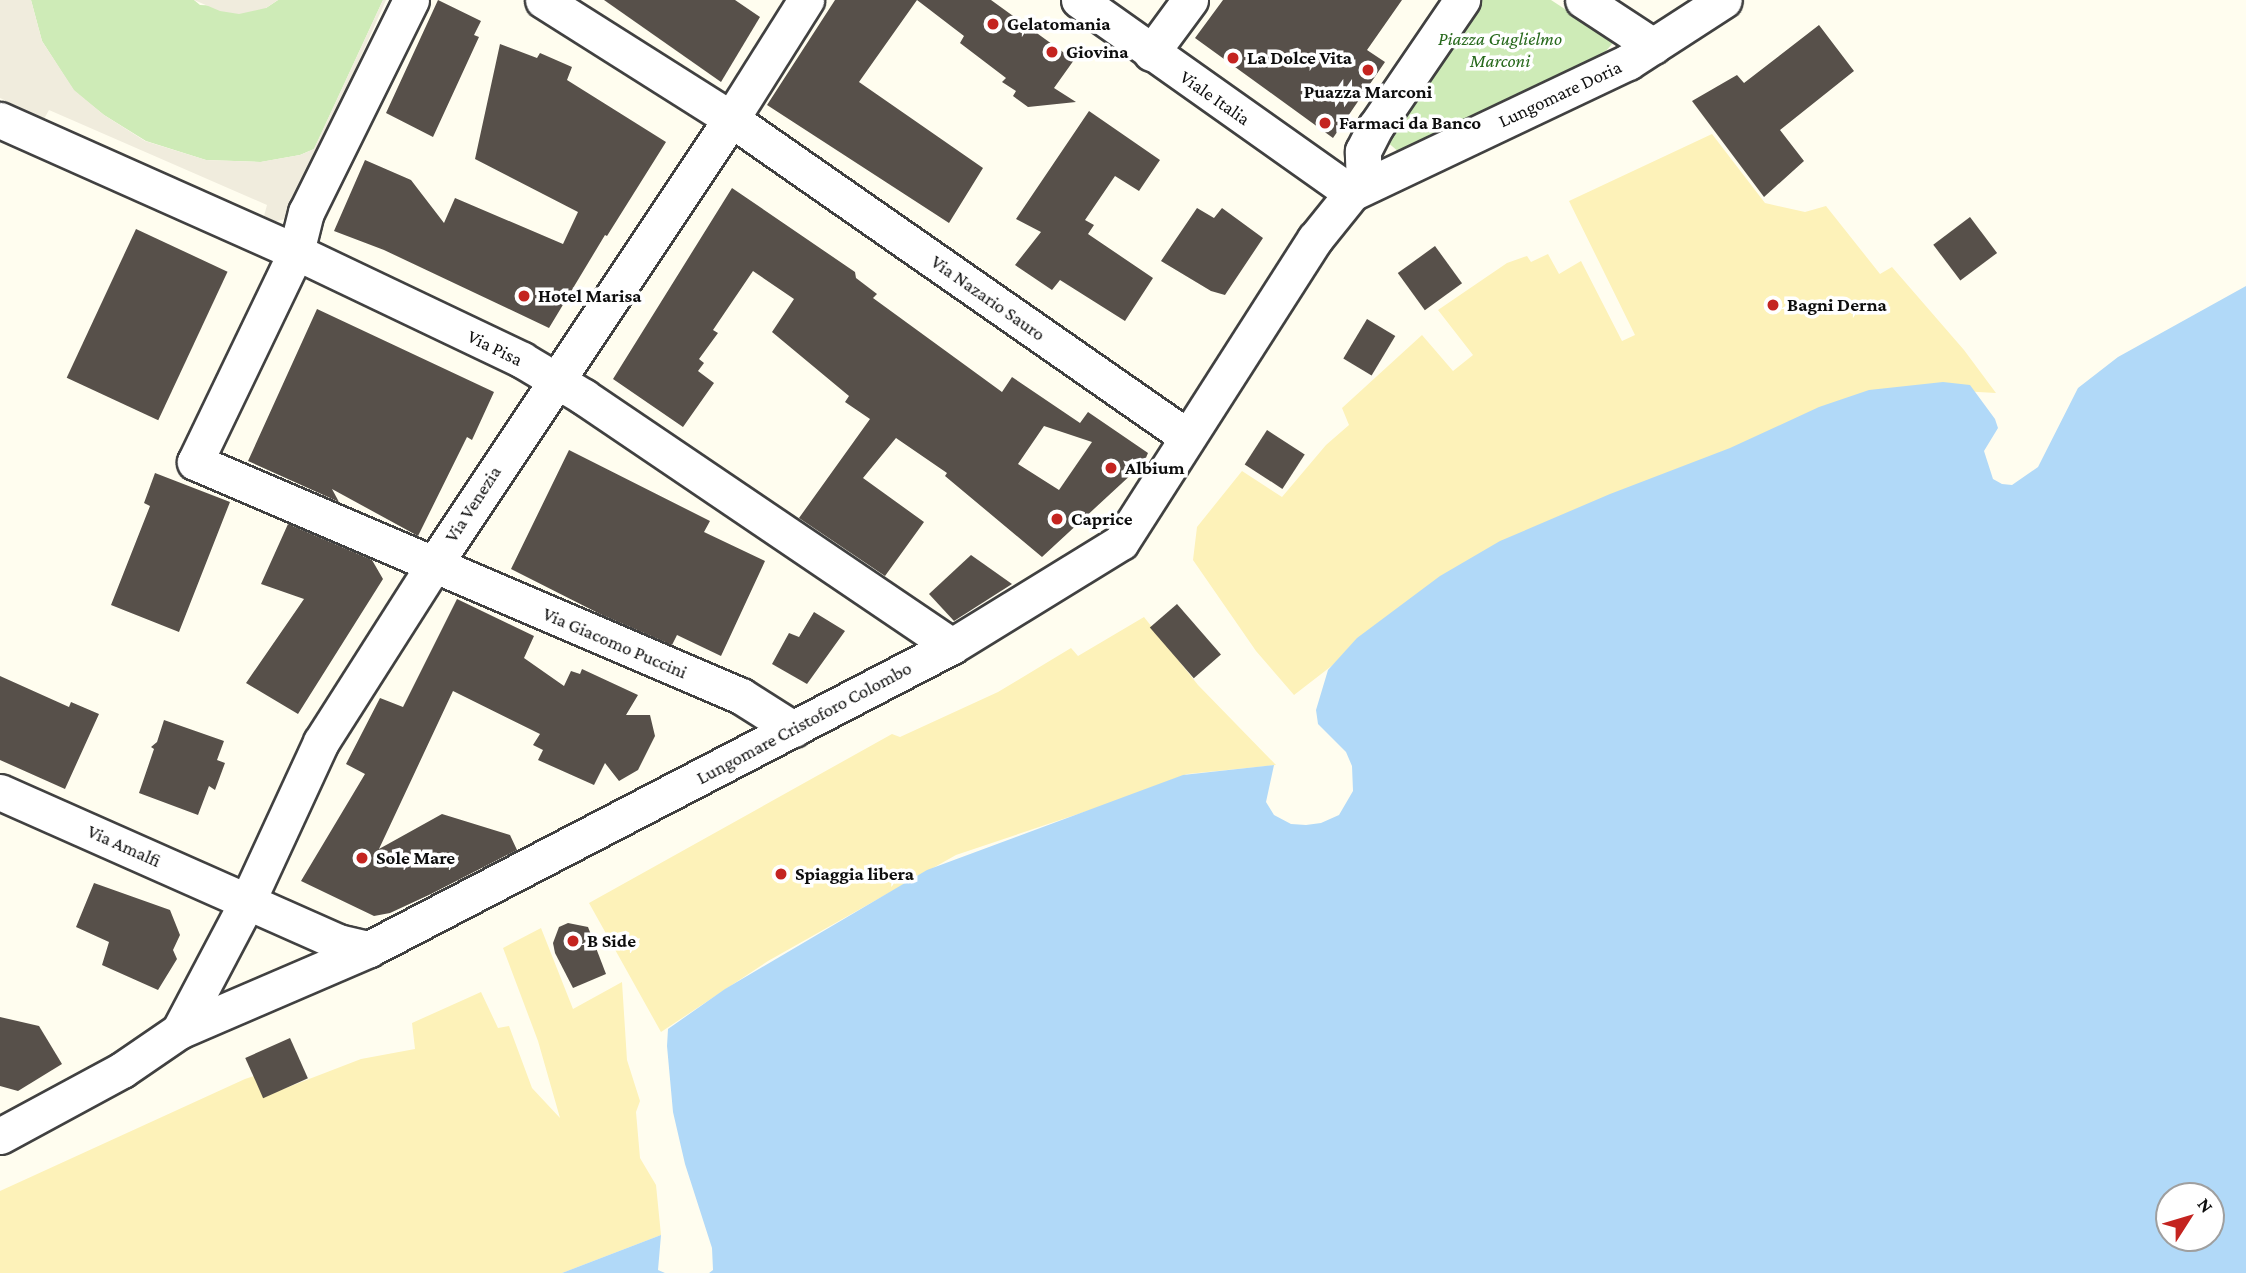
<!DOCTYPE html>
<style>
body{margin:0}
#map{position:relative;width:2246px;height:1273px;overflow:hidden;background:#fffdef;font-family:"Crimson Pro",serif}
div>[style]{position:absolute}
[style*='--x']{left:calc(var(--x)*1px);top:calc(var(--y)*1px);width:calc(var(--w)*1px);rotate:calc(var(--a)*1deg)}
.green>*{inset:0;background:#ceebb7}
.sand>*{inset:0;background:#fdf2b9}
.plaza>*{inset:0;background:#f0ecdd}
.water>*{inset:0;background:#b1d9f8}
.building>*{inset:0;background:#57504a;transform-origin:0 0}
.roads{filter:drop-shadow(2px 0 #414141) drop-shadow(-2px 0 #414141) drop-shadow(0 2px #414141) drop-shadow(0 -2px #414141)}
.minor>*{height:35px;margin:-17.5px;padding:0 17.5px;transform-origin:17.5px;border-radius:17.5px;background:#fff}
.dots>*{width:19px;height:19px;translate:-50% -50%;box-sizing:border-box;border:4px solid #fff;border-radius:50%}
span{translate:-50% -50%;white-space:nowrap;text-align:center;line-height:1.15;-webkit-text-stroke:7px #fff;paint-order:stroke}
.poi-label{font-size:19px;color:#0e0e0e;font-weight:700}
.left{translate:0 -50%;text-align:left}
.park-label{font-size:19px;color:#26681b;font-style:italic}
.street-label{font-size:19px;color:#0e0e0e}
.north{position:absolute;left:2155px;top:1182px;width:70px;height:70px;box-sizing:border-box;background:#fff;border:2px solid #9f9f9f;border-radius:50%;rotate:53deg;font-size:19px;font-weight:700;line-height:28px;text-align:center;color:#0e0e0e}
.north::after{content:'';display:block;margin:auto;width:24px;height:32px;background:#c42420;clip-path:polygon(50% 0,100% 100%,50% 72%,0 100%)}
</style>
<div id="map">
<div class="green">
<i style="clip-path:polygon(31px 0,194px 0,200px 5px,266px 8px,278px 0,383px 0,314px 149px,300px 155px,261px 162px,206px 160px,146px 141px,104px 115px,74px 91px,42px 41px)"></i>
<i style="clip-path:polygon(1474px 0,1551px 0,1611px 39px,1612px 44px,1600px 58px,1400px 153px,1385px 140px)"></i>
</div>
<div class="sand">
<i style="clip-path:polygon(1712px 134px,1765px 203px,1805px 212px,1826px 206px,1880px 274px,1892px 267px,1964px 350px,1996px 393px,1961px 391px,1426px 593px,1294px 695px,1256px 651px,1193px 560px,1197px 527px,1242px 471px,1282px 497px,1326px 445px,1349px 425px,1342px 408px,1422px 335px,1453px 371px,1473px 355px,1438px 310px,1507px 263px,1527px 256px,1531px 262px,1548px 254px,1559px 274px,1581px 261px,1622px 341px,1635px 335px,1569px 201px)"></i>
<i style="clip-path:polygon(1144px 617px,1198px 685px,1276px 765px,1187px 774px,1111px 803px,956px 855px,768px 961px,661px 1032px,589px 903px,892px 734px,900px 737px,998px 692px,1071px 648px,1078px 656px)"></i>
<i style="clip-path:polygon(541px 928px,573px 1009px,622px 982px,627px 1060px,640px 1101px,636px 1112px,640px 1158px,656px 1185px,661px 1235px,562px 1273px,0 1273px,0 1191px,245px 1079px,254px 1076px,265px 1096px,361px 1059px,415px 1049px,412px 1023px,481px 992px,498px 1028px,509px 1026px,532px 1088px,560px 1118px,538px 1041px,503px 948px)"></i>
</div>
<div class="plaza">
<i style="clip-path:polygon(0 0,31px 0,42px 41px,74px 90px,104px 115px,145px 141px,206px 160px,260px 162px,300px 155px,314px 149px,383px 0,386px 0,289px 218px,273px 222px,264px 216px,267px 205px,49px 110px,44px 119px,0 98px)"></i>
<i style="clip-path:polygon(194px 0,278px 0,266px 8px,239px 14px,220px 11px)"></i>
</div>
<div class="water">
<i style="clip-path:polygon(evenodd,2246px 286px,2246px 1273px,709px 1273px,713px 1270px,712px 1248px,685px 1164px,673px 1112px,667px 1046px,668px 1029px,725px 989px,927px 870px,1183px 775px,1274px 765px,1266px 802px,1274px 815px,1291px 824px,1306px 825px,1321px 823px,1339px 815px,1353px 791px,1352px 766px,1346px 752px,1318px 724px,1316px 710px,1328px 670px,1357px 638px,1440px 576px,1500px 541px,1610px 494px,1730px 448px,1819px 407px,1869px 390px,1943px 382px,1970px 385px,1995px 419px,1998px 428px,1984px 451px,1993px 479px,2002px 484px,2012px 485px,2038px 467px,2078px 388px,2118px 357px,2246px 286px,2211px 1196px,2211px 1238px,2169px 1238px,2169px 1196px,2211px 1196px)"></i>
<i style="clip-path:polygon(661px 1235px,658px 1270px,665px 1273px,562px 1273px)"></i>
</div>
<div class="building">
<i style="clip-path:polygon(438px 0,481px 21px,474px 35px,479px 37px,433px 137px,386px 113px)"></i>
<i style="clip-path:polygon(604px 0,735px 0,760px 17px,721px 82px)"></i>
<i style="clip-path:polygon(835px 0,917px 0,859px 82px,983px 168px,949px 223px,767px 105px)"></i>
<i style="clip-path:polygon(917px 0,991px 0,1074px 60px,1054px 88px,1076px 102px,1028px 107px,1013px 96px,1016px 91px,1002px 82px,1006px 78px,960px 43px,964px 36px)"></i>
<i style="clip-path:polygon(1223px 0,1402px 0,1367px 50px,1385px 62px,1333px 138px,1195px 38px)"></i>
<i style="clip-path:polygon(1819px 25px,1854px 71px,1780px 130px,1804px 161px,1764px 197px,1692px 101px,1737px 75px,1744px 83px)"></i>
<i style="clip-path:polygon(500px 44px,537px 58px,540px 53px,572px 67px,567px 80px,666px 142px,607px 236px,605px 235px,549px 328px,384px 250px,334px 231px,365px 160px,411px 180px,444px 223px,455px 198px,563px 244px,578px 212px,475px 159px)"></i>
<i style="clip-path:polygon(1089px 111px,1160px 160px,1139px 191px,1115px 176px,1085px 220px,1094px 225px,1088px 234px,1153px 278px,1125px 321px,1060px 280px,1052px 290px,1015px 265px,1041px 232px,1016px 219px)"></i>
<i style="clip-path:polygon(evenodd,732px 188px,855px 272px,856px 278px,877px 294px,873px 298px,1002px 392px,1012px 377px,1080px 423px,1088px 412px,1148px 453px,1145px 460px,1142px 459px,1134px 472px,1042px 557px,945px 476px,947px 473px,896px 438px,863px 478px,924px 522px,885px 576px,799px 518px,870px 419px,845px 402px,849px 396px,772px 332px,794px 299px,753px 271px,713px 330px,718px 333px,699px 359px,704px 363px,698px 371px,714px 383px,683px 427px,613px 379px,732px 188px,1044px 426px,1092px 442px,1059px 490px,1018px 464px,1044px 426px)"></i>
<i style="clip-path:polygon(1197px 208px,1214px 218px,1222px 208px,1263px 238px,1225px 295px,1211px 291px,1161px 261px)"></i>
<i style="left:1970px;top:217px;width:45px;height:46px;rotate:53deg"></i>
<i style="left:136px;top:229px;width:101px;height:164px;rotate:25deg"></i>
<i style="left:1435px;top:246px;width:46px;height:46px;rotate:54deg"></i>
<i style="clip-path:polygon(317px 309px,494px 392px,472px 440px,467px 437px,418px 536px,332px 489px,339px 502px,248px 461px)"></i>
<i style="left:1367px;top:319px;width:33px;height:46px;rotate:31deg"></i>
<i style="left:1267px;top:430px;width:45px;height:41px;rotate:33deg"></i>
<i style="clip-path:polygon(569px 450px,710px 521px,704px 532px,765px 561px,721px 656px,677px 635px,672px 645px,600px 614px,511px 569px)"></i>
<i style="clip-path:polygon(155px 473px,230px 502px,179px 632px,111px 605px,150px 506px,144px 503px)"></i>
<i style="clip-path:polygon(288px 524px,372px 560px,383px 579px,298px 714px,246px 683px,304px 599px,261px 584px)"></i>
<i style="clip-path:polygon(971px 555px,1012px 584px,954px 621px,929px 594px)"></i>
<i style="clip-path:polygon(457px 599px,534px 636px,524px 658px,564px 686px,571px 671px,580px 674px,582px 669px,638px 695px,626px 715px,650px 715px,655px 736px,638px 770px,619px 781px,605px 763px,594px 785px,538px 760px,543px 750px,533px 745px,540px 734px,453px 691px,379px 849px,442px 814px,510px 835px,517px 850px,431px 894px,390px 913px,374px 916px,301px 881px,365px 774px,346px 764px,380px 698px,403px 707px)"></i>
<i style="left:1177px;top:604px;width:67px;height:36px;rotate:49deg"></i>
<i style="clip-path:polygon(814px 612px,845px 631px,807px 684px,772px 664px,789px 633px,799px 637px)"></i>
<i style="clip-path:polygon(0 676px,69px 707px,71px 702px,99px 714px,65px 789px,0 760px)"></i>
<i style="clip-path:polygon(164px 720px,224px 741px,217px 760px,225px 763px,215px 790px,209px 786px,198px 815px,139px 793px,154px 749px,151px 747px,157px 742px)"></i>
<i style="clip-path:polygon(94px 883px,170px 910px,180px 935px,173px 950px,177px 959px,158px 990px,102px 965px,109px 942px,76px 927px)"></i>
<i style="clip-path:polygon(568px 923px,588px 927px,606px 974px,573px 988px,555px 953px,553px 943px,559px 927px)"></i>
<i style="clip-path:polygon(0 1017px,39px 1026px,62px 1064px,18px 1091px,0 1086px)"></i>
<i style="left:290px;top:1038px;width:44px;height:49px;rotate:66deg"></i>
</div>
<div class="roads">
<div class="minor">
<i style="--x:411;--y:0;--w:237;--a:116.3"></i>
<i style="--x:306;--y:212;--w:41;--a:104"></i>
<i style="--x:296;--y:252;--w:233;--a:115.7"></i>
<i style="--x:195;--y:462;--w:594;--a:23.2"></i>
<i style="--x:741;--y:696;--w:62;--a:32.4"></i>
<i style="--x:543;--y:0;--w:222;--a:32.3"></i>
<i style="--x:731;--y:119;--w:555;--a:34.87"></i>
<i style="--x:1079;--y:0;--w:334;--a:35.3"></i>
<i style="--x:1583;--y:0;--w:84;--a:33.3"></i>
<i style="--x:1151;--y:53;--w:66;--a:-53.7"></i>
<i style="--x:0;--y:120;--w:324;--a:24"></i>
<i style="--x:296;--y:252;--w:250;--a:25.5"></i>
<i style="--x:522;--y:360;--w:72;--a:30.8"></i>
<i style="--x:584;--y:397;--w:444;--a:34.1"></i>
<i style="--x:1364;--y:186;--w:35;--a:-92"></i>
<i style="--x:1363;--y:151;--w:28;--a:-63"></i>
<i style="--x:1376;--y:126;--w:153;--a:-55.7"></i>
<i style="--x:0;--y:792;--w:370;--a:23.9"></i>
<i style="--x:338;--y:942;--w:32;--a:13"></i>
<i style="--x:179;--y:1031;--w:148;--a:-62.2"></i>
<i style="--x:248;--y:900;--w:174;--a:-65.2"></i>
<i style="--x:321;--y:742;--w:209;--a:-57.5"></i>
<i style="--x:433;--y:566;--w:537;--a:-56.31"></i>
<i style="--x:731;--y:119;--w:141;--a:-57.8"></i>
<i style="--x:0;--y:1136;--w:139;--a:-28.4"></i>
<i style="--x:122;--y:1070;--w:69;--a:-34.4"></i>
<i style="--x:179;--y:1031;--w:207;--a:-23.3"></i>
<i style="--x:369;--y:949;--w:657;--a:-27.46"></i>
<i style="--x:952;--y:646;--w:198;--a:-31.6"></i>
<i style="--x:1121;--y:542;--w:360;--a:-57.4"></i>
<i style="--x:1315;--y:239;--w:59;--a:-51.2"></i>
<i style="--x:1352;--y:193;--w:306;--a:-25.4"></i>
<i style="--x:1628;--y:62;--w:114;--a:-32.9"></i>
</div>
</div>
<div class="dots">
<i style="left:993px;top:24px;background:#c42420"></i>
<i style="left:1052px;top:52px;background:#c42420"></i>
<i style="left:1233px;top:58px;background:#c42420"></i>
<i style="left:1368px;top:70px;background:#c42420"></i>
<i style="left:1325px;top:123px;background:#c42420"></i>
<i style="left:524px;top:296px;background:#c42420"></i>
<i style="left:1773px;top:305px;background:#c42420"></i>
<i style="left:1111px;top:468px;background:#c42420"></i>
<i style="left:1057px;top:519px;background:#c42420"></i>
<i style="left:362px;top:858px;background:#c42420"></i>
<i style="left:781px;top:874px;background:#c42420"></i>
<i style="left:573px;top:941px;background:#c42420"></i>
</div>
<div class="poi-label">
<span class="left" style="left:1007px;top:24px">Gelatomania</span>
<span class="left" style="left:1066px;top:52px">Giovina</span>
<span class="left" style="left:1247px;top:58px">La Dolce Vita</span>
<span style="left:1368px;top:92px">Puazza Marconi</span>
<span class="left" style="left:1339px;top:123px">Farmaci da Banco</span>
<span class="left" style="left:538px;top:296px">Hotel Marisa</span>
<span class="left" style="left:1787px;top:305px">Bagni Derna</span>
<span class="left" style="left:1125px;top:468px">Albium</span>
<span class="left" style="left:1071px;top:519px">Caprice</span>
<span class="left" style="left:376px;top:858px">Sole Mare</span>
<span class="left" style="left:795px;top:874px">Spiaggia libera</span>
<span class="left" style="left:587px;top:941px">B Side</span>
</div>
<div class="park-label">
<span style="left:1500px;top:50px">Piazza Guglielmo<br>Marconi</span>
</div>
<div class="street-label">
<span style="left:1560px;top:94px;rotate:-25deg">Lungomare Doria</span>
<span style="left:1215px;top:98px;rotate:35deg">Viale Italia</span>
<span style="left:988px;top:298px;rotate:35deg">Via Nazario Sauro</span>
<span style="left:495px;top:348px;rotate:26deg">Via Pisa</span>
<span style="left:473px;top:504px;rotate:-57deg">Via Venezia</span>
<span style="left:615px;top:643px;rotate:23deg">Via Giacomo Puccini</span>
<span style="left:804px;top:723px;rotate:-28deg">Lungomare Cristoforo Colombo</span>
<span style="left:124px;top:846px;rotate:24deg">Via Amalfi</span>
</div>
<div class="north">N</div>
</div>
